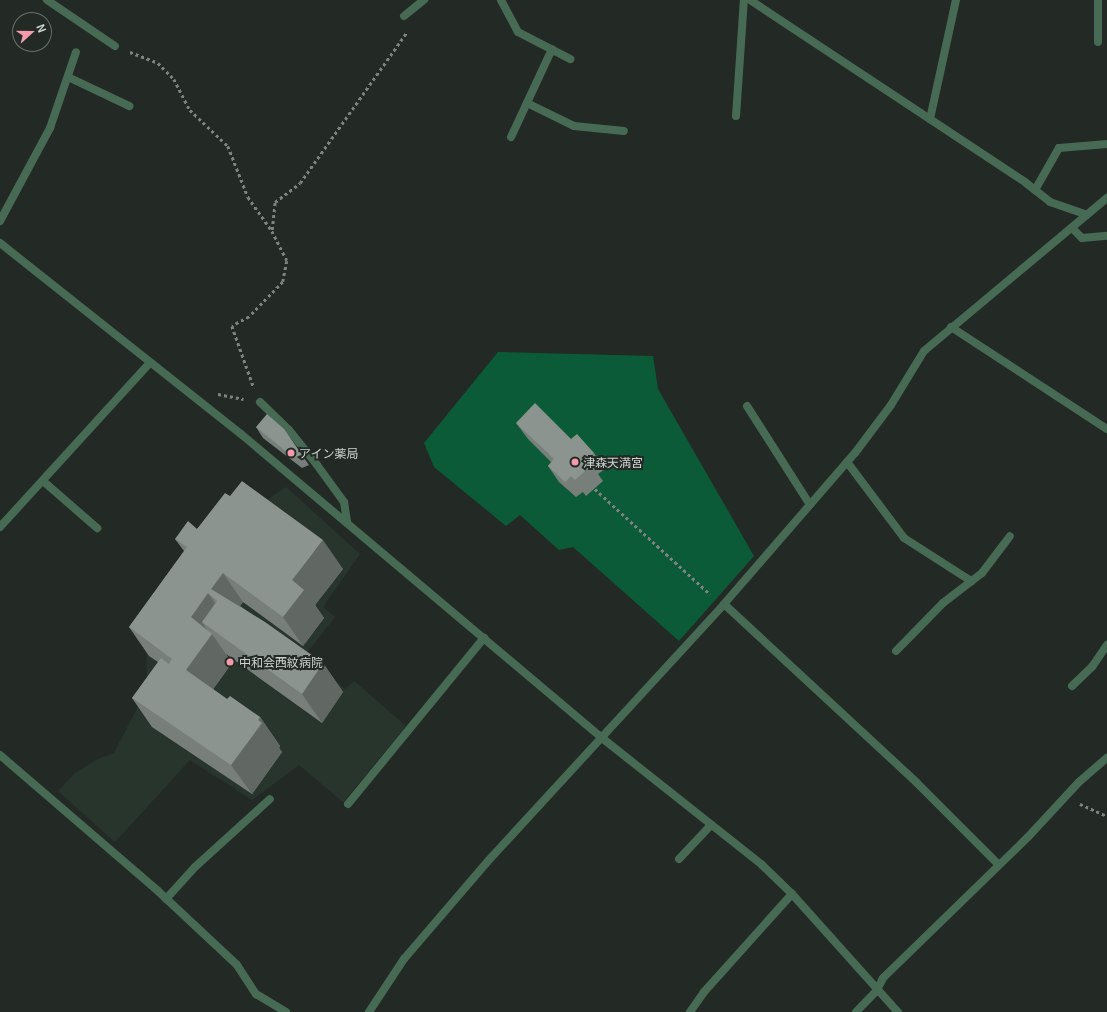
<!DOCTYPE html>
<meta charset="utf-8">
<style>
body{margin:0}
#map{position:relative;width:1107px;height:1012px;overflow:hidden;background:#232a25;font-family:Georgia,"Noto Sans JP",serif}
div>[style]{position:absolute}
[style*='--x']{left:calc(var(--x)*1px);top:calc(var(--y)*1px);width:calc(var(--w)*1px);rotate:calc(var(--a)*1deg)}
.built>*{inset:0;background:#28352d}
.forest>*{inset:0;background:#0b5b38}
.path>*{height:2.5px;margin-top:-1.25px;transform-origin:0;background:repeating-linear-gradient(90deg,#7d837f 0 3px,transparent 0 6px)}
.lane>*{height:8px;margin:-4px;padding:0 4px;transform-origin:4px;border-radius:4px;background:#476a55}
.street>*{height:8px;margin:-4px;padding:0 4px;transform-origin:4px;border-radius:4px;background:#476a55}
.wall>*{inset:0;background:#787f7a}
.shaded-wall>*{inset:0;background:#616863}
.building>*{inset:0;background:#8b948e}
.dots>*{width:11px;height:11px;translate:-50% -50%;box-sizing:border-box;border:2px solid #232a25;border-radius:50%}
span{translate:-50% -50%;white-space:nowrap;text-align:center;line-height:1.15;-webkit-text-stroke:4px #232a25;paint-order:stroke}
.poi-label{font-size:12px;color:#ced3d0}
.left{translate:0 -50%;text-align:left}
.north{position:absolute;left:12px;top:12px;width:40px;height:40px;box-sizing:border-box;background:#232a25;border:1px solid #676e69;border-radius:50%;rotate:69deg;font-size:11px;font-weight:700;line-height:16px;text-align:center;color:#ced3d0}
.north::after{content:'';display:block;margin:auto;width:14px;height:18px;background:#f39aab;clip-path:polygon(50% 0,100% 100%,50% 72%,0 100%)}
</style>
<div id="map">
<div class="built">
<i style="clip-path:polygon(286px 487px,360px 554px,323px 607px,335px 617px,305px 655px,345px 689px,354px 681px,406px 726px,343px 802px,299px 765px,252px 800px,190px 760px,115px 842px,58px 791px,75px 773px,98px 759px,114px 753px,147px 689px,146px 633px,215px 535px)"></i>
</div>
<div class="forest">
<i style="clip-path:polygon(498px 352px,653px 356px,658px 389px,754px 556px,679px 641px,573px 547px,559px 550px,520px 515px,506px 526px,434px 467px,424px 443px)"></i>
</div>
<div class="path">
<i style="--x:130;--y:52;--w:30;--a:21"></i>
<i style="--x:158;--y:63;--w:23;--a:45"></i>
<i style="--x:174;--y:79;--w:35;--a:63"></i>
<i style="--x:190;--y:110;--w:52;--a:43.5"></i>
<i style="--x:228;--y:146;--w:55;--a:68.6"></i>
<i style="--x:248;--y:197;--w:42;--a:54.8"></i>
<i style="--x:272;--y:231;--w:34;--a:63"></i>
<i style="--x:287;--y:261;--w:21;--a:101"></i>
<i style="--x:283;--y:282;--w:49;--a:134.2"></i>
<i style="--x:249;--y:317;--w:19;--a:152"></i>
<i style="--x:232;--y:326;--w:66;--a:70.5"></i>
<i style="--x:272;--y:230;--w:28;--a:-84"></i>
<i style="--x:275;--y:202;--w:31;--a:-37"></i>
<i style="--x:300;--y:183;--w:185;--a:-54.7"></i>
<i style="--x:218;--y:394;--w:26;--a:11"></i>
<i style="--x:595;--y:489;--w:156;--a:42.4"></i>
<i style="--x:1080;--y:804;--w:30;--a:24"></i>
</div>
<div class="lane">
<i style="--x:237;--y:965;--w:35;--a:57"></i>
<i style="--x:256;--y:994;--w:35;--a:31"></i>
</div>
<div class="street">
<i style="--x:47;--y:0;--w:82;--a:34.1"></i>
<i style="--x:501;--y:0;--w:36;--a:62"></i>
<i style="--x:518;--y:32;--w:59;--a:27.4"></i>
<i style="--x:750;--y:0;--w:331;--a:33.5"></i>
<i style="--x:1026;--y:183;--w:31;--a:38"></i>
<i style="--x:1050;--y:202;--w:39;--a:19"></i>
<i style="--x:1098;--y:0;--w:42;--a:90"></i>
<i style="--x:404;--y:16;--w:26;--a:-39"></i>
<i style="--x:68;--y:77;--w:68;--a:25.4"></i>
<i style="--x:527;--y:103;--w:52;--a:26.1"></i>
<i style="--x:574;--y:126;--w:50;--a:5.7"></i>
<i style="--x:736;--y:116;--w:116;--a:-86.1"></i>
<i style="--x:930;--y:119;--w:122;--a:-77.7"></i>
<i style="--x:511;--y:137;--w:97;--a:-65"></i>
<i style="--x:1035;--y:190;--w:48;--a:-60.3"></i>
<i style="--x:1059;--y:148;--w:48;--a:-4.8"></i>
<i style="--x:0;--y:221;--w:106;--a:-61.7"></i>
<i style="--x:50;--y:128;--w:80;--a:-71.1"></i>
<i style="--x:1072;--y:228;--w:14;--a:45"></i>
<i style="--x:1082;--y:238;--w:25;--a:-5"></i>
<i style="--x:0;--y:243;--w:308;--a:38.4"></i>
<i style="--x:241;--y:434;--w:472;--a:40.1"></i>
<i style="--x:602;--y:738;--w:204;--a:38.4"></i>
<i style="--x:762;--y:865;--w:42;--a:44"></i>
<i style="--x:792;--y:894;--w:159;--a:48.1"></i>
<i style="--x:951;--y:327;--w:186;--a:33.2"></i>
<i style="--x:260;--y:402;--w:40;--a:44"></i>
<i style="--x:289;--y:430;--w:45;--a:51.3"></i>
<i style="--x:317;--y:465;--w:46;--a:53.9"></i>
<i style="--x:344;--y:502;--w:20;--a:81"></i>
<i style="--x:747;--y:406;--w:117;--a:57.5"></i>
<i style="--x:847;--y:462;--w:95;--a:53.1"></i>
<i style="--x:904;--y:538;--w:80;--a:32.7"></i>
<i style="--x:43;--y:481;--w:72;--a:41"></i>
<i style="--x:0;--y:527;--w:222;--a:-47.6"></i>
<i style="--x:724;--y:604;--w:263;--a:42.8"></i>
<i style="--x:917;--y:783;--w:115;--a:45"></i>
<i style="--x:896;--y:651;--w:67;--a:-45.6"></i>
<i style="--x:943;--y:603;--w:49;--a:-37.6"></i>
<i style="--x:982;--y:573;--w:46;--a:-52.9"></i>
<i style="--x:1072;--y:686;--w:28;--a:-44"></i>
<i style="--x:1092;--y:667;--w:27;--a:-56"></i>
<i style="--x:0;--y:755;--w:208;--a:40.7"></i>
<i style="--x:158;--y:891;--w:108;--a:43.1"></i>
<i style="--x:348;--y:804;--w:215;--a:-50.7"></i>
<i style="--x:679;--y:859;--w:47;--a:-46.7"></i>
<i style="--x:166;--y:899;--w:43;--a:-47.8"></i>
<i style="--x:195;--y:867;--w:101;--a:-42.2"></i>
<i style="--x:369;--y:1012;--w:64;--a:-56.6"></i>
<i style="--x:404;--y:959;--w:129;--a:-49.4"></i>
<i style="--x:488;--y:861;--w:349;--a:-47.4"></i>
<i style="--x:724;--y:604;--w:200;--a:-49.1"></i>
<i style="--x:855;--y:453;--w:60;--a:-53.1"></i>
<i style="--x:891;--y:405;--w:63;--a:-58.6"></i>
<i style="--x:924;--y:351;--w:239;--a:-39.9"></i>
<i style="--x:690;--y:1012;--w:24;--a:-55"></i>
<i style="--x:704;--y:992;--w:132;--a:-48.1"></i>
<i style="--x:856;--y:1012;--w:30;--a:-46"></i>
<i style="--x:877;--y:990;--w:13;--a:-63"></i>
<i style="--x:883;--y:978;--w:202;--a:-44.2"></i>
<i style="--x:1028;--y:837;--w:75;--a:-47.2"></i>
<i style="--x:1079;--y:782;--w:37;--a:-41"></i>
</div>
<div class="wall">
<i style="clip-path:polygon(516px 423px,594px 453px,605px 469px,598px 474px,603px 481px,586px 496px,583px 492px,576px 497px,559px 482px,548px 466px,551px 462px,528px 439px)"></i>
<i style="clip-path:polygon(256px 427px,284px 429px,309px 465px,302px 468px,263px 438px)"></i>
<i style="clip-path:polygon(230px 496px,343px 569px,315px 605px,324px 618px,303px 646px,243px 602px,240px 606px,323px 663px,343px 692px,322px 723px,226px 654px,232px 663px,213px 689px,227px 699px,260px 717px,280px 746px,279px 748px,282px 752px,252px 794px,152px 727px,132px 698px,158px 662px,149px 656px,129px 627px,184px 551px,175px 539px,197px 529px)"></i>
</div>
<div class="shaded-wall">
<i style="clip-path:polygon(323px 540px,343px 569px,315px 605px,324px 618px,303px 646px,283px 617px,292px 580px)"></i>
<i style="clip-path:polygon(223px 573px,243px 602px,231px 617px,211px 589px)"></i>
<i style="clip-path:polygon(208px 593px,228px 622px,202px 622px,211px 636px,212px 634px,232px 663px,207px 698px,186px 670px,191px 617px)"></i>
<i style="clip-path:polygon(323px 663px,343px 692px,322px 723px,302px 694px)"></i>
<i style="clip-path:polygon(260px 717px,280px 746px,279px 748px,282px 752px,252px 794px,231px 765px)"></i>
</div>
<div class="building">
<i style="clip-path:polygon(535px 403px,571px 439px,577px 434px,594px 453px,587px 458px,592px 465px,575px 480px,571px 476px,565px 482px,548px 466px,554px 459px,516px 423px)"></i>
<i style="clip-path:polygon(267px 414px,284px 429px,301px 454px,294px 458px,256px 427px)"></i>
<i style="clip-path:polygon(242px 481px,323px 540px,292px 580px,304px 590px,283px 617px,223px 573px,211px 589px,265px 622px,323px 663px,302px 694px,202px 622px,217px 601px,208px 593px,191px 617px,212px 634px,186px 670px,227px 699px,230px 696px,260px 717px,258px 720px,262px 723px,231px 765px,132px 698px,161px 658px,169px 664px,172px 659px,129px 627px,187px 547px,175px 539px,188px 521px,197px 529px,225px 493px,230px 496px)"></i>
</div>
<div class="dots">
<i style="left:291px;top:453px;background:#f39aab"></i>
<i style="left:575px;top:462px;background:#f39aab"></i>
<i style="left:230px;top:662px;background:#f39aab"></i>
</div>
<div class="poi-label">
<span class="left" style="left:299px;top:453px">アイン薬局</span>
<span class="left" style="left:583px;top:462px">津森天満宮</span>
<span class="left" style="left:239px;top:662px">中和会西紋病院</span>
</div>
<div class="north">N</div>
</div>
